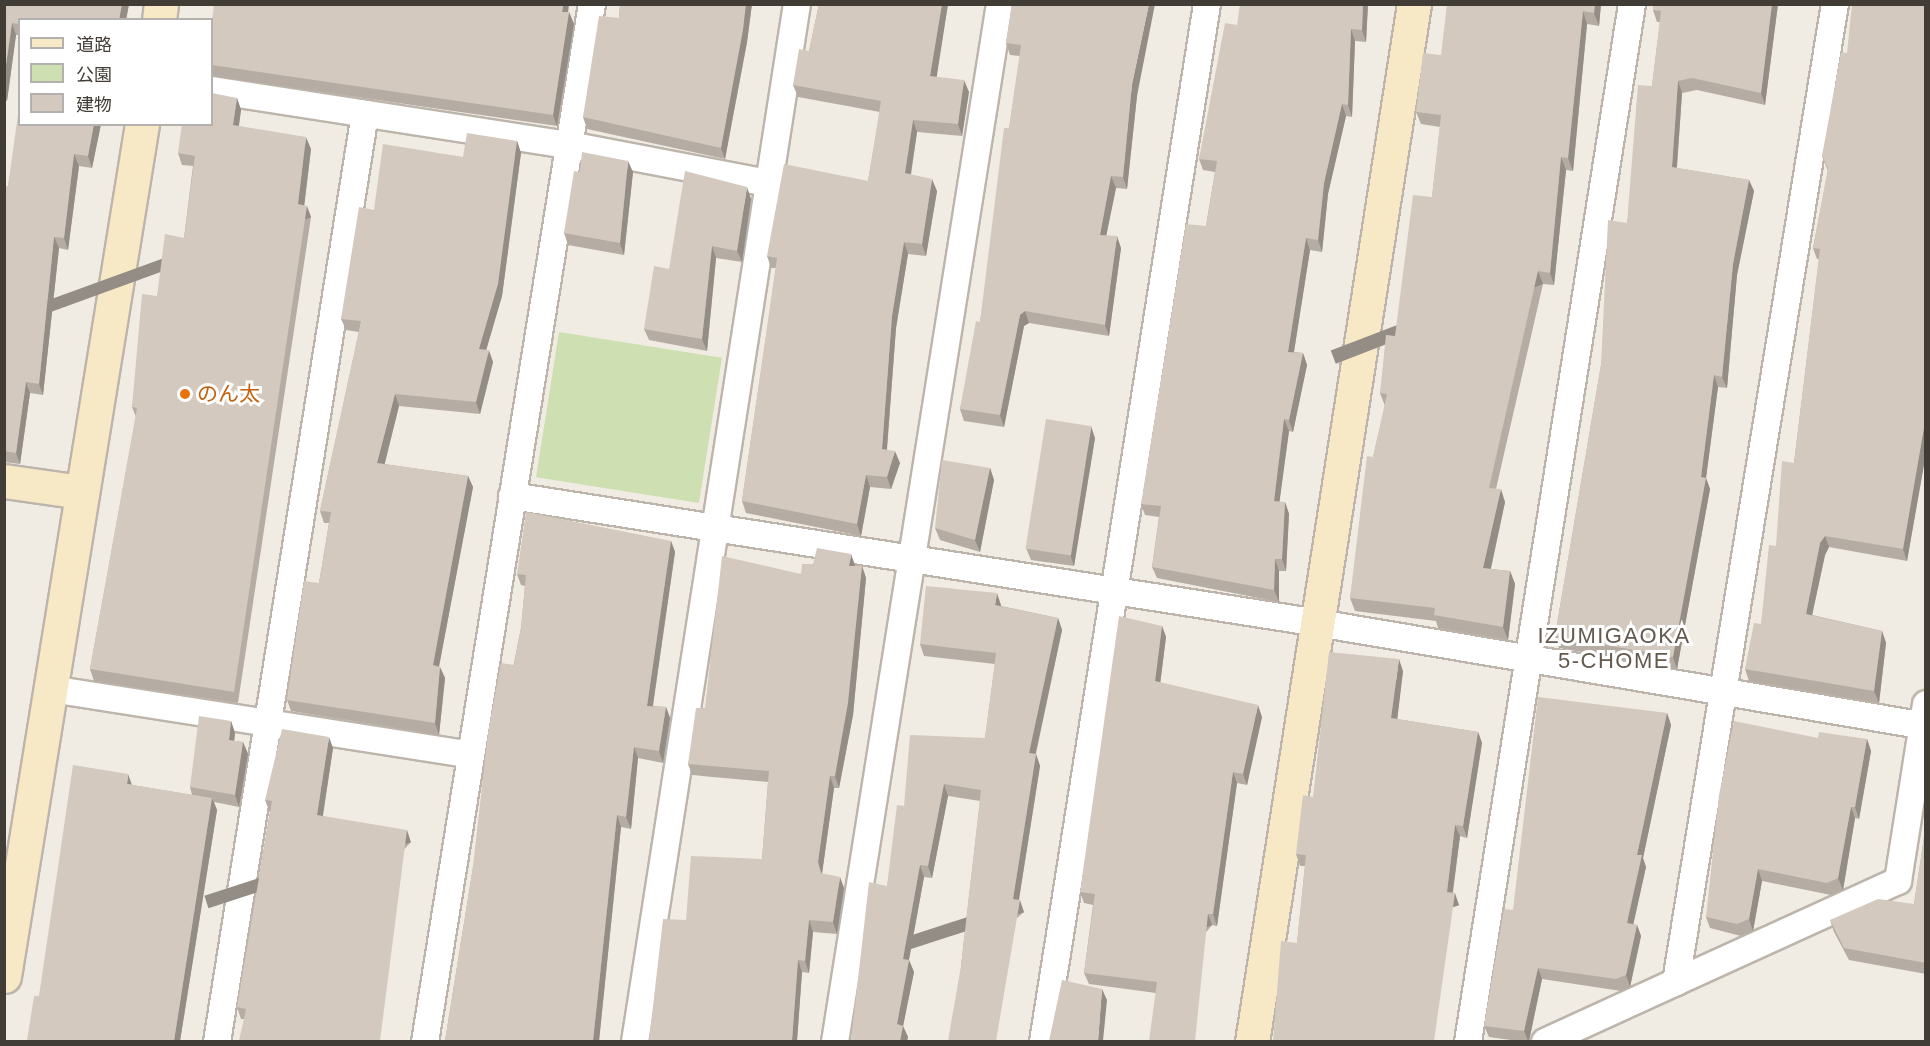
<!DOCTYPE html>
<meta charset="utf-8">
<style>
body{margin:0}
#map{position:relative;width:1930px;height:1046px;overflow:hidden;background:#f0ece4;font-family:Helvetica,"Noto Sans JP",sans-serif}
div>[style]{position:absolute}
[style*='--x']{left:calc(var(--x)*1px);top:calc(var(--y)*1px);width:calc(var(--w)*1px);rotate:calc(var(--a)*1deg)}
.green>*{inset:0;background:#cee0b1;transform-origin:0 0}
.roads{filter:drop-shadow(2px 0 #bdb5ab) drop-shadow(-2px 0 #bdb5ab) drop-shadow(0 2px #bdb5ab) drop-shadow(0 -2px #bdb5ab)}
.street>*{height:26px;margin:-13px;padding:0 13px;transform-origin:13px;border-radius:13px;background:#fff}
.secondary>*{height:33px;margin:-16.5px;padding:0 16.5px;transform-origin:16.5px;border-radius:16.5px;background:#f8e9c6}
.wall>*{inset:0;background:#b5ada3}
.shaded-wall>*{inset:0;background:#948d85;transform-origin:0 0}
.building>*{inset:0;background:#d3c9be;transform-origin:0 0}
.dots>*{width:16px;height:16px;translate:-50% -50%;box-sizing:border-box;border:3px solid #fff;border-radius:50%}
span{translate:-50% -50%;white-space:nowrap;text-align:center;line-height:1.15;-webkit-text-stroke:6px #fff;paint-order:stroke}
.food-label{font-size:21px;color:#c56008}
.left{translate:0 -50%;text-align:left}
.neighbourhood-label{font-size:22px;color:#63594d;letter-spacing:1.5px}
.frame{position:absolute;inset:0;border:6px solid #413c35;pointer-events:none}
.legend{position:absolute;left:18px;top:18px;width:195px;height:108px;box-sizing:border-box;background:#fff;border:2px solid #b3b1ae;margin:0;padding:8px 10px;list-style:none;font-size:18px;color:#413c35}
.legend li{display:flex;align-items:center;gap:12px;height:30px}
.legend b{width:30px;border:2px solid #b3b1ae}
</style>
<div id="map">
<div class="green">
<i style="left:559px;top:332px;width:165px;height:147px;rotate:9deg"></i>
</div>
<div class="roads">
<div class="street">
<i style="--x:212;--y:90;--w:361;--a:8.8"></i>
<i style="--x:569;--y:145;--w:204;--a:10.8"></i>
<i style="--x:512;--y:496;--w:816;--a:8.95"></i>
<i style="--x:1318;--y:623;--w:617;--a:9.62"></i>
<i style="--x:51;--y:689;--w:425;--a:8.9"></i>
<i style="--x:1676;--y:982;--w:244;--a:-24.5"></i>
<i style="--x:1898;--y:881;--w:179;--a:-81"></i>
<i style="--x:217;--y:1042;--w:940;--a:-80.94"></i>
<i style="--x:425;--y:1042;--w:1051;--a:-80.86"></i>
<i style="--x:635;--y:1042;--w:1051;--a:-81.13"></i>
<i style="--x:835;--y:1042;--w:1051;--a:-80.97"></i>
<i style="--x:1043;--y:1042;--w:1051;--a:-81.02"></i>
<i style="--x:1468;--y:1042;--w:1051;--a:-81.02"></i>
<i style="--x:1545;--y:1042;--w:144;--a:-24.6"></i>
<i style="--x:1676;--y:982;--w:991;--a:-80.77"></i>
</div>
<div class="secondary">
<i style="--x:159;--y:20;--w:16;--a:-83"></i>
<i style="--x:4;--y:481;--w:78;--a:8.1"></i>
<i style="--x:4;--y:976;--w:863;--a:-80.8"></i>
<i style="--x:1252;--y:1042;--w:1051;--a:-81.13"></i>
</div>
</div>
<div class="wall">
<i style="clip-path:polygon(4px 4px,129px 4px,126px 20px,20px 20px,20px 35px,16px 35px,7px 101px,4px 100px)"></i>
<i style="clip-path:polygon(620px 4px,752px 4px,747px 42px,725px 159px,587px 129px,583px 117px,619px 18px)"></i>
<i style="clip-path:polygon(819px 4px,948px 4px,936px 77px,969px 92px,962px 136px,917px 132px,911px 175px,937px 191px,926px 256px,908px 254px,896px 328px,887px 450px,900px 463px,891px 489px,870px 487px,861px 536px,746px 513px,742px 501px,776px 268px,771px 268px,767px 256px,868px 181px,880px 112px,798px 97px,793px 85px,809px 51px)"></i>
<i style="clip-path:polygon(1012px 4px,1137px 96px,1127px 189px,1116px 188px,1106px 235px,1121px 248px,1109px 336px,1029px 323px,1024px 326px,1004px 427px,964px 421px,960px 409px,980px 322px,1020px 56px,1010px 55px,1006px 43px)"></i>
<i style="clip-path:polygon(1368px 4px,1366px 42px,1355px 41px,1352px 117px,1346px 116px,1328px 194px,1322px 252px,1310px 250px,1294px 352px,1303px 353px,1307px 365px,1293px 432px,1289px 431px,1279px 502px,1285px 502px,1289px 514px,1286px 571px,1279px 571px,1279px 602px,1157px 578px,1152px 567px,1159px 517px,1145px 515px,1141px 504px,1206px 226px,1215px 172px,1203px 170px,1199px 159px,1237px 25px)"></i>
<i style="clip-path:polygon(1601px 4px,1599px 26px,1587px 24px,1573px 171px,1566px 170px,1554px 285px,1543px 284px,1496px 489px,1505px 502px,1491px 569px,1510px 571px,1515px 584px,1508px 640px,1438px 628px,1436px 621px,1355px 611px,1350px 598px,1373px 457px,1385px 406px,1380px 393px,1432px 197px,1440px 127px,1421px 124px,1416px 112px,1441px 55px)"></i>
<i style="clip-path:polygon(1778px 4px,1765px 105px,1697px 90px,1682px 93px,1677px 168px,1749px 180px,1754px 191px,1737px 275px,1727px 388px,1718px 387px,1706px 478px,1710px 489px,1677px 669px,1559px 648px,1555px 636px,1601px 365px,1652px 86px,1660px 22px,1657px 22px,1653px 10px)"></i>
<i style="clip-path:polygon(1926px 4px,1926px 453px,1907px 561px,1829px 547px,1825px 555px,1812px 615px,1882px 631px,1886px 643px,1879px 703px,1749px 681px,1745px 669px,1761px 624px,1776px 546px,1794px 463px,1819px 259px,1817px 259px,1813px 248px,1828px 171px,1822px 156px,1847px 53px)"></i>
<i style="clip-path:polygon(282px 5px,569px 12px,574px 24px,557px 126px,212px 76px,212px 21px)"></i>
<i style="clip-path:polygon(237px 98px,241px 110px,239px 126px,311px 149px,304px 205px,311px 217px,238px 703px,94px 681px,90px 669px,136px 417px,132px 407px,157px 296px,184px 238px,193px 166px,182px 165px,178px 153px)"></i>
<i style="clip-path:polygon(20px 124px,101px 124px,92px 168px,79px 166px,68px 250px,59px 248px,43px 395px,30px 393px,20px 464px,4px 462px,4px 186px,8px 186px)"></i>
<i style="clip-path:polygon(517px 141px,521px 153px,502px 296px,486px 350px,493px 362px,480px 414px,399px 406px,384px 464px,468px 476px,473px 487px,439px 666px,445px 678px,439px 735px,291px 711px,287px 700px,319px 583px,329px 523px,324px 523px,320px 511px,359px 332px,346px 330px,341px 319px,374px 210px,463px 157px)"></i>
<i style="clip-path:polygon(580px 172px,633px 172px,624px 255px,568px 245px,564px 233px)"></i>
<i style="clip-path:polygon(751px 199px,742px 262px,716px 258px,707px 351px,649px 340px,644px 329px,669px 269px)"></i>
<i style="clip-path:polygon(1095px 438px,1074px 566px,1031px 560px,1026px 548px)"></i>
<i style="clip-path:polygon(990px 468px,994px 480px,980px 552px,940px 540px,935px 528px)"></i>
<i style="clip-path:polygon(671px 541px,675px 552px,653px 706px,666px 707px,670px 718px,663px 763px,638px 758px,631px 829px,621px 827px,599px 1041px,445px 1041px,473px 867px,521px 628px,525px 586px,521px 585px,517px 574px)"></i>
<i style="clip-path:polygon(855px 566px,862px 566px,866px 578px,853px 715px,839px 788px,834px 788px,822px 873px,844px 888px,837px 934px,813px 932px,809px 973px,802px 972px,797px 1041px,649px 1041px,686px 920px,762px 859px,768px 782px,692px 775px,688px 764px,705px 708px,801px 574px)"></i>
<i style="clip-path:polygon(1001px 605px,1001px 606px,1058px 618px,1062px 630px,1036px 754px,1040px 766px,1019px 900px,1024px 912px,961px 966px,980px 801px,948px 796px,932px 878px,924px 877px,909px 960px,914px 972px,903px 1026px,908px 1037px,907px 1041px,851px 1041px,887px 886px,904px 806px,985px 738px,995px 664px,924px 656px,920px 644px)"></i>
<i style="clip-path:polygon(1162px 626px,1166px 637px,1160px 683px,1262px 717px,1247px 785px,1237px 783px,1217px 926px,1212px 925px,1156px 993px,1089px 984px,1084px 973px,1093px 905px,1084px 903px,1080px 892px)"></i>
<i style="clip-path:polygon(1403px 671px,1397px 719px,1478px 732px,1482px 743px,1467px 838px,1460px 836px,1453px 893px,1459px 905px,1297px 943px,1305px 866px,1300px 866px,1296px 854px,1313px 797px)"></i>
<i style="clip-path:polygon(1667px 713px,1671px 725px,1643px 858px,1646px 867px,1633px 924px,1637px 925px,1641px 936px,1630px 987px,1621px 991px,1542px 979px,1529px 1041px,1518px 1041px,1489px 1037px,1484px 1026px,1513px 910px)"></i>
<i style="clip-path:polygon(231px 721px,235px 733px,234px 741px,243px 742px,248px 754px,239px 807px,214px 802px,217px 810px,180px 1041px,27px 1041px,39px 996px,132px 785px,192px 795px,190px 787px)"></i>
<i style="clip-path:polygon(1818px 738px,1867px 739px,1871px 751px,1859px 819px,1855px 818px,1843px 890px,1831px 895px,1762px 881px,1753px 931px,1741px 936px,1710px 928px,1706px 917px)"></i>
<i style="clip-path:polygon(333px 748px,323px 816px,411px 842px,244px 1019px,241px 1019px,237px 1007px,270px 812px,269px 811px,265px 800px)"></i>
<i style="clip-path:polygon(1926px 824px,1926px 974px,1849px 960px,1834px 932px,1830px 920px,1914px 904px)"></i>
</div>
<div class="shaded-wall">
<i style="clip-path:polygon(122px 4px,129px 4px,126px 20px,119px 20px)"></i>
<i style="clip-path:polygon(563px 4px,569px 4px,567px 23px,562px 12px)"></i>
<i style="clip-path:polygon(746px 4px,752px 4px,747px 42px,725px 159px,721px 148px)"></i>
<i style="clip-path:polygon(942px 4px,948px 4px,935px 88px,930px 76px)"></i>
<i style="clip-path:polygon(1149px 4px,1155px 4px,1137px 96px,1127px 189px,1123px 177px,1132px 84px)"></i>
<i style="clip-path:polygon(1363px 4px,1368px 4px,1366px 42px,1362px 30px)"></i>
<i style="clip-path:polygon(1595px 4px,1601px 4px,1599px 26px,1594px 13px)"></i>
<i style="clip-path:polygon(1772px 4px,1778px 4px,1765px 105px,1761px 93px)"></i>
<i style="clip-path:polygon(1583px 11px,1587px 24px,1573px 171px,1568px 158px)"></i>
<i style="clip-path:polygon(569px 12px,574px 24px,557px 126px,553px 115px)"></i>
<i style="clip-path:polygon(12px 23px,16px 35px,7px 101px,4px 93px,4px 79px)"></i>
<i style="clip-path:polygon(1351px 29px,1355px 41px,1352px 117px,1348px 105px)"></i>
<i style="clip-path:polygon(964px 80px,969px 92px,962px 136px,958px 124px)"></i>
<i style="clip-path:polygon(1678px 81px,1682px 93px,1676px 178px,1672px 167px)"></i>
<i style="clip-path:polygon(237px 98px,241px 110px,237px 137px,233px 125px)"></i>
<i style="clip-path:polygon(1342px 104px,1346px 116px,1328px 194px,1322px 252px,1318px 240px,1324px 183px)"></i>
<i style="clip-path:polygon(913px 120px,917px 132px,909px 185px,905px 173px)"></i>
<i style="clip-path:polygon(94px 124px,101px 124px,92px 168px,88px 156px)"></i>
<i style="clip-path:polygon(306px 137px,311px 149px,303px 216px,298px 204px)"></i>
<i style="clip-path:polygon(517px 141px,521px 153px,502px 296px,483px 361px,479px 349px)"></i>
<i style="clip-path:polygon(74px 154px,79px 166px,68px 250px,64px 238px)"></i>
<i style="clip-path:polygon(1561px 157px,1566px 170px,1554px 285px,1550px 273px)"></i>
<i style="clip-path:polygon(628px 161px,633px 172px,624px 255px,620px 243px)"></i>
<i style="clip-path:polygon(1111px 176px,1116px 188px,1104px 247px,1100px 235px)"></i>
<i style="clip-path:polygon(932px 179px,937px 191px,926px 256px,922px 244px)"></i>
<i style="clip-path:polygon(1749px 180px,1754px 191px,1737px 275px,1727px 388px,1722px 377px,1733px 264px)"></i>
<i style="clip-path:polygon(747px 187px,751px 199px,742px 262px,737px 251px)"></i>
<i style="left:307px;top:206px;width:12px;height:491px;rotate:70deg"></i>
<i style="clip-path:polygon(1117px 236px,1121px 248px,1109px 336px,1105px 325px)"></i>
<i style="clip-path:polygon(54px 237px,59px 248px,43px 395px,39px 384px)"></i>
<i style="clip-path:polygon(1306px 238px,1310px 250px,1292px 364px,1288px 352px)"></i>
<i style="clip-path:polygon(904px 242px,908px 254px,896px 328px,886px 460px,882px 449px,892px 316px)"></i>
<i style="clip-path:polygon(712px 246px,716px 258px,707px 351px,702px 339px)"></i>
<i style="left:1538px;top:271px;width:14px;height:222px;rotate:69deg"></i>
<i style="clip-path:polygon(1025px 311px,1029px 323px,1024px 326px,1004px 427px,1000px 415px,1020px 315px)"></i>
<i style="clip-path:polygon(489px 350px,493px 362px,480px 414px,476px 402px)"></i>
<i style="clip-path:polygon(1303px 353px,1307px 365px,1293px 432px,1289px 420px)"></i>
<i style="clip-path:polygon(1714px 375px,1718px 387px,1706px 478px,1710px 489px,1677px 669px,1673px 657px,1701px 477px)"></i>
<i style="clip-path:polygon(26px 382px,30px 393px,20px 464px,16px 453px)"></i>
<i style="clip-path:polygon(395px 394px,399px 406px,382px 475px,377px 463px)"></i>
<i style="clip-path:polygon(1926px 416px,1926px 453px,1907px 561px,1903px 549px)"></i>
<i style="clip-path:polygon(1284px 419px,1289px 431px,1278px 513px,1274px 501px)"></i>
<i style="clip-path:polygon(1091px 426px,1095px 438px,1074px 566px,1070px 554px)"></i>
<i style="clip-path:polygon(895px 451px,900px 463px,891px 489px,887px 477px)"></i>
<i style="clip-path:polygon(990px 468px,994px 480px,980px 552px,975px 540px)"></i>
<i style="clip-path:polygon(866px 475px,870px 487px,861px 536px,857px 524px)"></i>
<i style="clip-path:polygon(468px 476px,473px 487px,437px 677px,433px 665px)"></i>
<i style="clip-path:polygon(1501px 489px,1505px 502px,1488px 581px,1483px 568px)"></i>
<i style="clip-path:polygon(1285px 502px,1289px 514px,1286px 571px,1282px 559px)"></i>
<i style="clip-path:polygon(1825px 536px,1829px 547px,1825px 555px,1810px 625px,1806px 614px,1820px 543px)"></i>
<i style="clip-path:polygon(671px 541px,675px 552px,651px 718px,647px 706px)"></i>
<i style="clip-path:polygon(851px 554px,855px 565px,853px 577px,849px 566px)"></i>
<i style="clip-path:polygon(1275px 559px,1279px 571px,1279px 602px,1274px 590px)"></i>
<i style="clip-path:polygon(862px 566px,866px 578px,853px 715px,839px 788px,835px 776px)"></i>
<i style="clip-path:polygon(1510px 571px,1515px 584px,1508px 640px,1503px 627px)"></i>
<i style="clip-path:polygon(997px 593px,1001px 605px,999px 617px,995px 605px)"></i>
<i style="clip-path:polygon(1058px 618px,1062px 630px,1033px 765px,1029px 753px)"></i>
<i style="clip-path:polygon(1162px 626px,1166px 637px,1159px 693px,1155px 681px)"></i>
<i style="clip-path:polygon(1882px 631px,1886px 643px,1879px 703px,1874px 691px)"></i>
<i style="clip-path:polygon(1399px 659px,1403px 671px,1396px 730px,1391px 718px)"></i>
<i style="clip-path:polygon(440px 667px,445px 678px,439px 735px,435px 723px)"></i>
<i style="clip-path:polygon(1258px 705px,1262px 717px,1247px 785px,1243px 774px)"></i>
<i style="clip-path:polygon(666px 707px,670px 718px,663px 763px,659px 751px)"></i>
<i style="clip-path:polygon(1667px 713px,1671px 725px,1643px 858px,1646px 867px,1631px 935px,1627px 923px,1637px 855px)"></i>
<i style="clip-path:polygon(231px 721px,235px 733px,233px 752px,229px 740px)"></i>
<i style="clip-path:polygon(1478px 732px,1482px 743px,1467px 838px,1463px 826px)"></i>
<i style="clip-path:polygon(329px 737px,333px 748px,321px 827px,317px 815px)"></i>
<i style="clip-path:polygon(1867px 739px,1871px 751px,1859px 819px,1855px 807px)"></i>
<i style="clip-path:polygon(243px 742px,248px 754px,239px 807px,235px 795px)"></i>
<i style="clip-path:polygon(634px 747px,638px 758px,631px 829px,626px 817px)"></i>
<i style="clip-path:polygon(1036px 754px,1040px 766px,1017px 911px,1013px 899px)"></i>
<i style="clip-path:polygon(1233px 772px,1237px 783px,1217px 926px,1213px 914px)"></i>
<i style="clip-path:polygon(128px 774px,132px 785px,127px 784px)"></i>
<i style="clip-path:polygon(830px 776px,834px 788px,822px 874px,821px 873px,818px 862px)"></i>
<i style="clip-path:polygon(944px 784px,948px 796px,932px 878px,928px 866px)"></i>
<i style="clip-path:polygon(212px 798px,217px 810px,180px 1041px,174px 1041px)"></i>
<i style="clip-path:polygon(1851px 807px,1855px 818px,1843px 890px,1838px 878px)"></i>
<i style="clip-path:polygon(617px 815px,621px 827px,599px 1041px,593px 1041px)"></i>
<i style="clip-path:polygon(1455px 825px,1460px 836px,1451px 904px,1447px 892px)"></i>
<i style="left:407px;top:830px;width:13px;height:213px;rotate:72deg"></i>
<i style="clip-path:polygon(920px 865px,924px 877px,907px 970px,903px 959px)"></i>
<i style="clip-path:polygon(1758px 869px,1762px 881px,1753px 931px,1749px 919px)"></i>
<i style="clip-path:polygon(840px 877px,844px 888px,837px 934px,833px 922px)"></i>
<i style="left:1455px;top:893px;width:13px;height:149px;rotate:72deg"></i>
<i style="left:1020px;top:900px;width:13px;height:143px;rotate:72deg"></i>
<i style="left:1208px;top:914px;width:12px;height:128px;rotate:70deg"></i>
<i style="clip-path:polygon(809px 920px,813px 932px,809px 973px,805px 961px)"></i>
<i style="clip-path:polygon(1637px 925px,1641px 936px,1630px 987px,1626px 975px)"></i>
<i style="clip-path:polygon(798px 960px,802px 972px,797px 1041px,792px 1041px)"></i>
<i style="clip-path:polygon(909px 960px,914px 972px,901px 1036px,897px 1024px)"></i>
<i style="clip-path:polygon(1538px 968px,1542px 979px,1529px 1041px,1528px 1041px,1524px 1031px)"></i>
<i style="clip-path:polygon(1102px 989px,1107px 1000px,1103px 1041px,1098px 1041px)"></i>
<i style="clip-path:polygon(903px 1026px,908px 1037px,907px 1041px,900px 1041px)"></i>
</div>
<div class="building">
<i style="clip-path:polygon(4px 4px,122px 4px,119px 20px,20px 20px,20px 24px,12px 23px,4px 79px)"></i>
<i style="clip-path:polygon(214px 4px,563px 4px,562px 12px,569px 12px,553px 115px,212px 65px,212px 21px)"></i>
<i style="clip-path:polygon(620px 4px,746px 4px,743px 30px,721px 148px,583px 117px,599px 16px,619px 18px)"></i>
<i style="clip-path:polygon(819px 4px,942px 4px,930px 76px,964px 80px,958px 124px,913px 120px,905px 173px,932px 179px,922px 244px,904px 242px,892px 316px,882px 449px,895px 451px,887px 477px,866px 475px,857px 524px,742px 501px,777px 258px,767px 256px,784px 164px,868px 181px,881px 101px,793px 85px,799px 49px,809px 51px)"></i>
<i style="clip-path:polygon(1012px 4px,1149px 4px,1132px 84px,1123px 177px,1111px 176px,1100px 235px,1117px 236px,1105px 325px,1025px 311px,1020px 315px,1000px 415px,960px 409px,976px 321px,980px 322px,1004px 128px,1009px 128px,1021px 45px,1006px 43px)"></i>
<i style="clip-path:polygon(1240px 4px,1363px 4px,1362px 30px,1351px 29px,1348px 105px,1342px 104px,1324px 183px,1318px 240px,1306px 238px,1288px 352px,1303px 353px,1289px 420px,1284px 419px,1274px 501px,1285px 502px,1282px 559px,1275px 559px,1274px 590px,1152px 567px,1161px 506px,1141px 504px,1186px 224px,1206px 226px,1217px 161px,1199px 159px,1225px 23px,1237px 25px)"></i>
<i style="clip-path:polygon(1447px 4px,1595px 4px,1594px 13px,1583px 11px,1568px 158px,1561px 157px,1550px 273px,1538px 271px,1489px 488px,1501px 489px,1483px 568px,1510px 571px,1503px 627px,1434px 615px,1435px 608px,1350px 598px,1367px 456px,1373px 457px,1387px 394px,1380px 393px,1386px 335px,1395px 336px,1413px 195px,1432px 197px,1441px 115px,1416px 112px,1423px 53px,1441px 55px)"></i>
<i style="clip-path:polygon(1653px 4px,1772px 4px,1761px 93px,1692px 78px,1678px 81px,1672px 167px,1749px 180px,1733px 264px,1722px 377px,1714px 375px,1701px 477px,1706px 478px,1673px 657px,1555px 636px,1601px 365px,1608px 220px,1627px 223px,1638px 85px,1652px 86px,1661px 11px,1653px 10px)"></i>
<i style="clip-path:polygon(1852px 4px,1926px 4px,1926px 416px,1903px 549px,1825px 536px,1820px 543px,1806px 614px,1882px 631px,1874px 691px,1745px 669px,1754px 623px,1761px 624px,1769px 545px,1776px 546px,1782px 461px,1794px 463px,1820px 249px,1813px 248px,1828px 168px,1822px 156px,1841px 52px,1847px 53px)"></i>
<i style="clip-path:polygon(212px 93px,237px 98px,233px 125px,306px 137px,298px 204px,307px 206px,234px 692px,90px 669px,137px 408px,132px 407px,142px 294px,157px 296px,165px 234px,184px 238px,195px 156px,178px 153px,182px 124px,212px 124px)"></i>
<i style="clip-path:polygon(20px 100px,20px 124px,94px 124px,88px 156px,74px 154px,64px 238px,54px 237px,39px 384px,26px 382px,16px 453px,4px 451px,4px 186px,8px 186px)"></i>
<i style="clip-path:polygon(467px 133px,517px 141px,498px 284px,479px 349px,489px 350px,476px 402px,395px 394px,377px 463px,468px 476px,433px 665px,440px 667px,435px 723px,287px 700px,304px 581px,319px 583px,331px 512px,320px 511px,361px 321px,341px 319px,359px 207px,374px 210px,383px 144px,463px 157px)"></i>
<i style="clip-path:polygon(582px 152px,628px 161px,620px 243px,564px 233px,574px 171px,580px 172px)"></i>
<i style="clip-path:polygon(685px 171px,747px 187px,737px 251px,712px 246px,702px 339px,644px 329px,654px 266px,669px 269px)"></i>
<i style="left:1046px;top:419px;width:46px;height:131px;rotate:9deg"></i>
<i style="clip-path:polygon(942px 460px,990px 468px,975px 540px,935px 528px)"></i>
<i style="clip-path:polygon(526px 512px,671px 541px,647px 706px,666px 707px,659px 751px,634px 747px,626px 817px,617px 815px,593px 1041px,445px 1041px,473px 867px,488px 733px,501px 663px,514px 665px,521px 628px,526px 575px,517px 574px)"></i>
<i style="clip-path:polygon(817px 548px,851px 554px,849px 566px,862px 566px,848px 703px,835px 776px,830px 776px,818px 862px,821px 873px,840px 877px,833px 922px,809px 920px,805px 961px,798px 960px,792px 1041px,649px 1041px,663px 919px,686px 920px,691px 856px,762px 859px,769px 771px,688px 764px,696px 708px,705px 708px,722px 556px,801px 574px,802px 564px,813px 564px)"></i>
<i style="clip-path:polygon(926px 586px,997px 593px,995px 605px,1058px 618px,1029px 753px,1036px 754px,1013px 899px,1020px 900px,996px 1041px,948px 1041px,961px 966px,981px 790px,944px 784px,928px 866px,920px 865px,903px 959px,909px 960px,897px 1024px,903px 1026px,900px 1041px,851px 1041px,869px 882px,887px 886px,897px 805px,904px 806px,910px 735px,985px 738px,996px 653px,920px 644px)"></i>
<i style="clip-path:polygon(1119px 616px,1162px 626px,1155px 681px,1258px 705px,1243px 774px,1233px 772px,1213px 914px,1208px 914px,1195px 1041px,1149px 1041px,1157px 982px,1084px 973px,1095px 894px,1080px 892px)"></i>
<i style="clip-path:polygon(1329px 652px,1399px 659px,1391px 718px,1478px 732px,1463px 826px,1455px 825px,1447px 892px,1455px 893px,1434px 1041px,1273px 1041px,1281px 941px,1297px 943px,1306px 855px,1296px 854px,1303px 795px,1313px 797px)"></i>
<i style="clip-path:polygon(1538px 697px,1667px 713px,1637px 855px,1642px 855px,1627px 923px,1637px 925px,1626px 975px,1616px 979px,1538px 968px,1524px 1031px,1484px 1026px,1504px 909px,1513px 910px)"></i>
<i style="clip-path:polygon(199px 716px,231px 721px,229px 740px,243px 742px,235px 795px,190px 787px)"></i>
<i style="clip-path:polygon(1734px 721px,1818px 738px,1819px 732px,1867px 739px,1855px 807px,1851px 807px,1838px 878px,1827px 883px,1758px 869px,1749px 919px,1737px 924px,1706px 917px,1719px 795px)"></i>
<i style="clip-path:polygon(282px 729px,329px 737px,317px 815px,407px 830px,380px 1041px,239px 1041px,246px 1009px,237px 1007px,272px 801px,265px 800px)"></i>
<i style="clip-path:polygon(73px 765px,128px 774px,127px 784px,212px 798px,174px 1041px,27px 1041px,34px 996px,39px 996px)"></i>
<i style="clip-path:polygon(1926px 824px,1926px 963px,1844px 948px,1830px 920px,1878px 899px,1914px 904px)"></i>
<i style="clip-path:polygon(1062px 980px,1102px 989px,1098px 1041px,1049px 1041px)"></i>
</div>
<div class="dots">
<i style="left:185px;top:394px;background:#e8710a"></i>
</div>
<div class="food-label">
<span class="left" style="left:197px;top:394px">のん太</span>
</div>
<div class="neighbourhood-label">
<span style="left:1614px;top:648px">IZUMIGAOKA<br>5-CHOME</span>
</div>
<div class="frame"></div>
<ul class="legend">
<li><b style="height:8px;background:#f8e9c6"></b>道路</li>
<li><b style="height:16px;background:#cee0b1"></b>公園</li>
<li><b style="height:16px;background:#d3c9be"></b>建物</li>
</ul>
</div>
